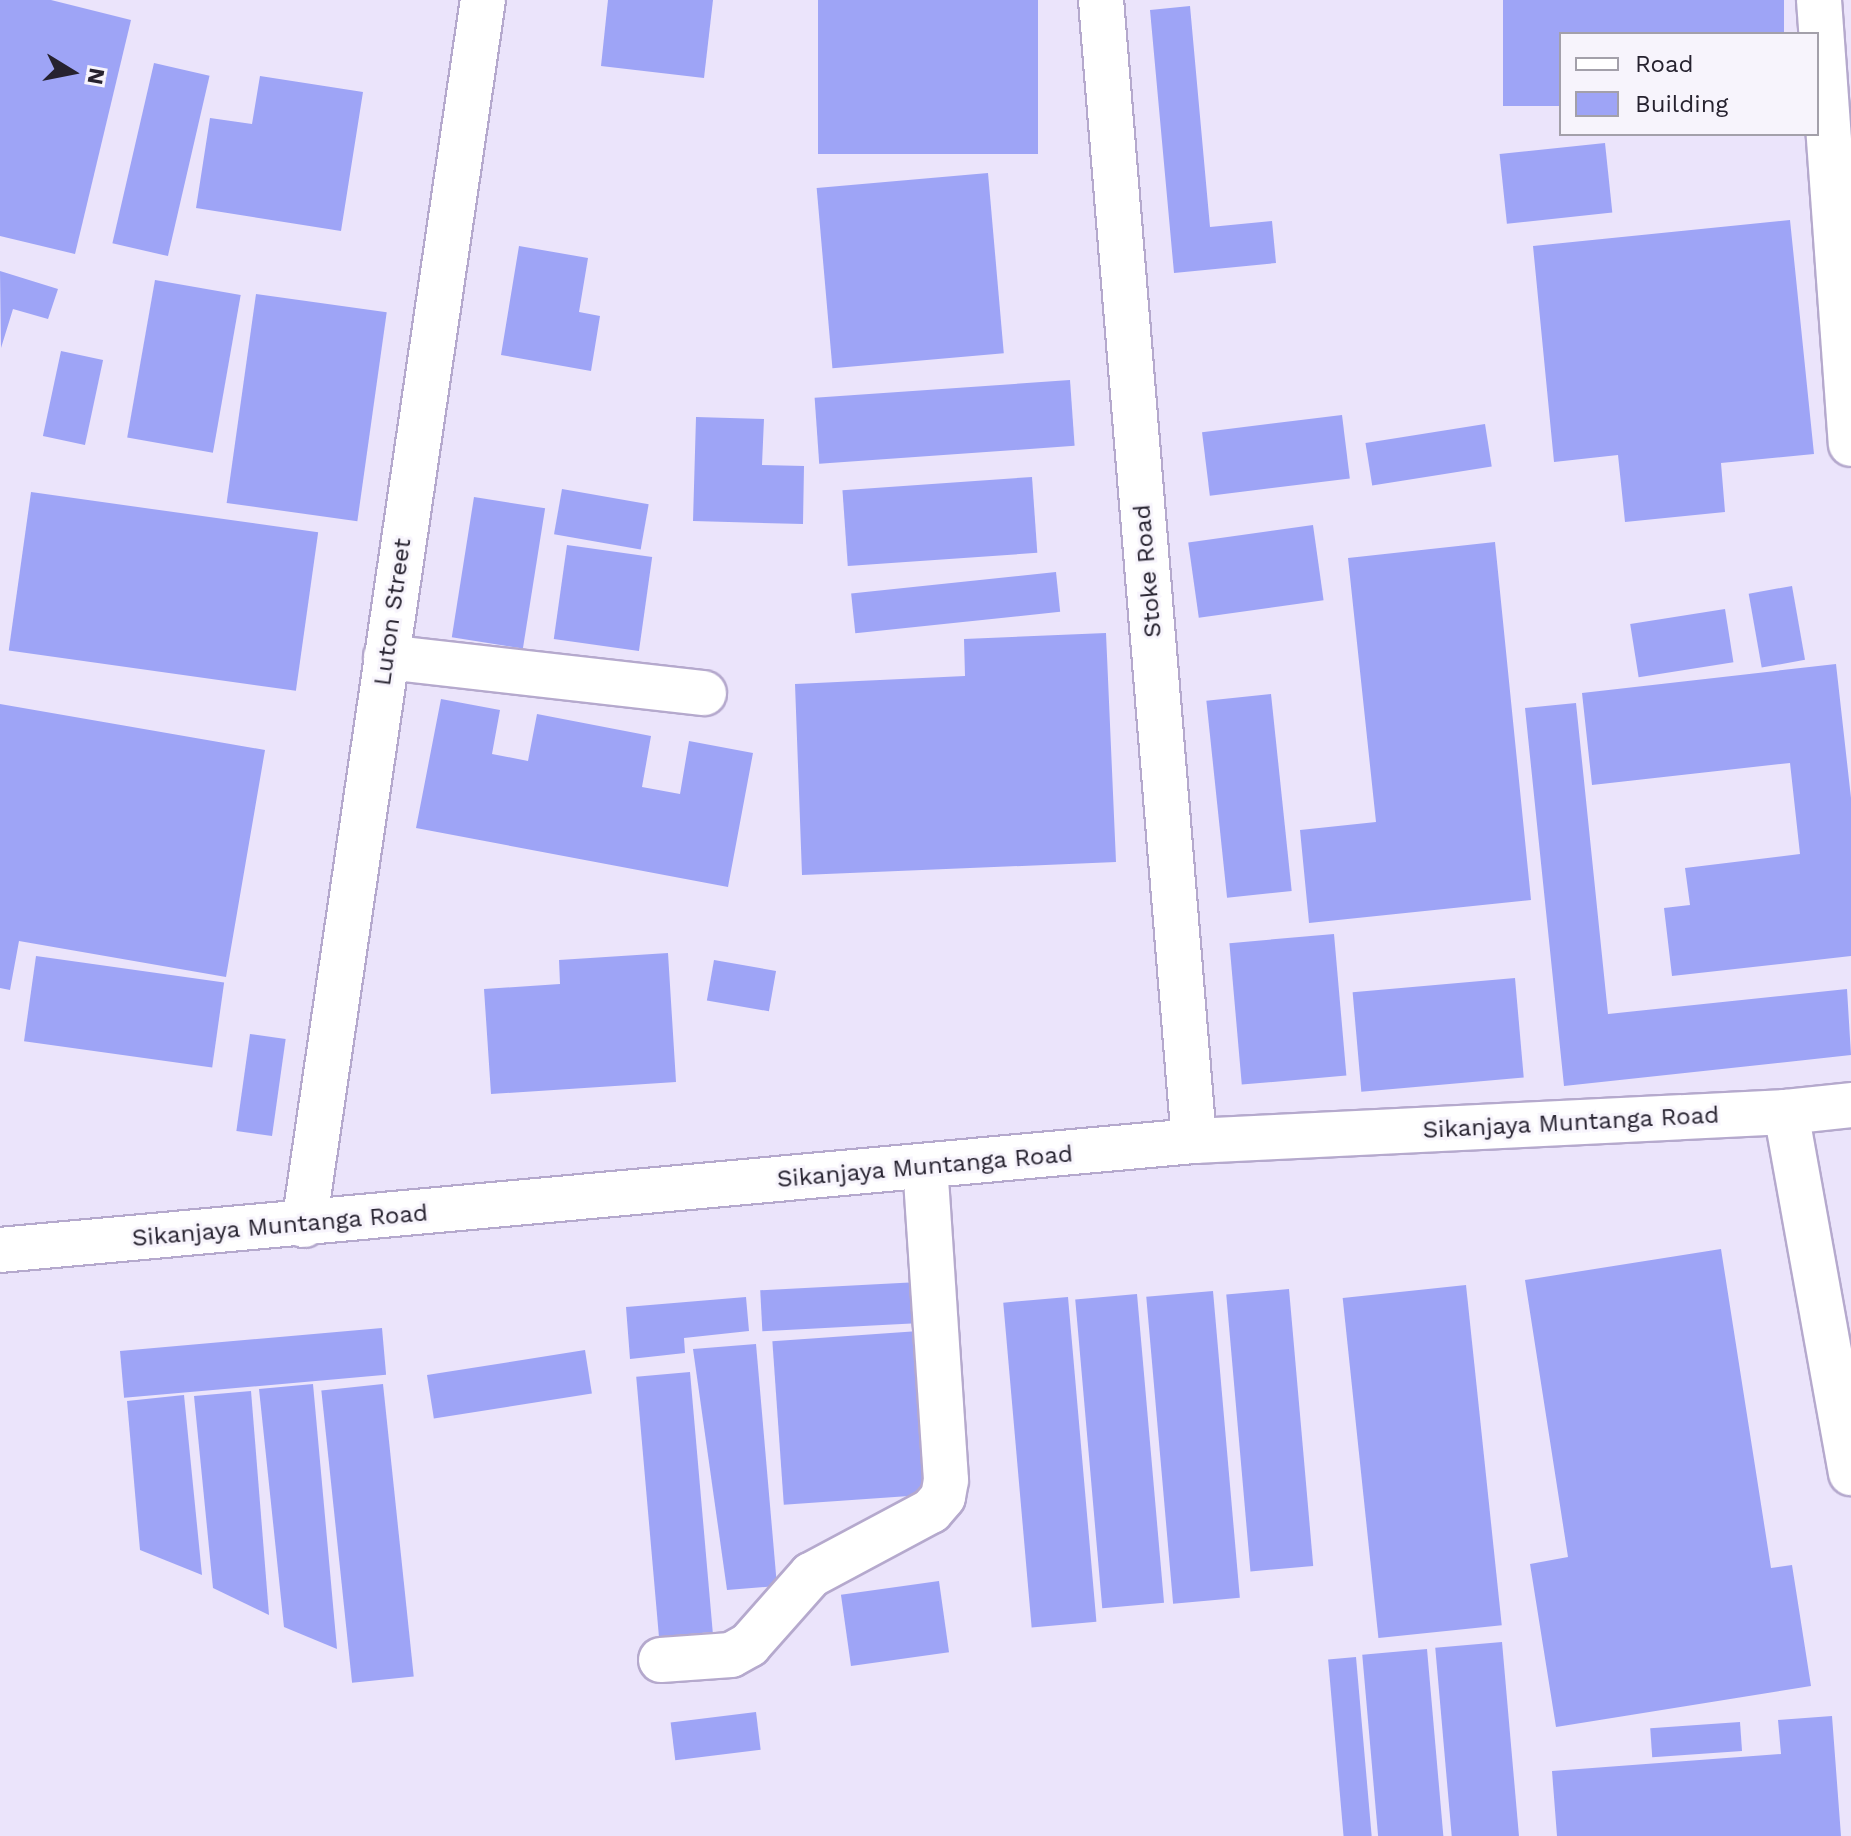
<!DOCTYPE html>
<style>
body{margin:0}
#map{position:relative;width:1851px;height:1836px;overflow:hidden;background:#ebe4fb;font-family:"Work Sans",sans-serif}
div>[style]{position:absolute}
[style*='--x']{left:calc(var(--x)*1px);top:calc(var(--y)*1px);width:calc(var(--w)*1px);rotate:calc(var(--a)*1deg)}
.building>*{inset:0;background:#9ea4f6;transform-origin:0 0}
.roads{filter:drop-shadow(2px 0 #b5a9cd) drop-shadow(-2px 0 #b5a9cd) drop-shadow(0 2px #b5a9cd) drop-shadow(0 -2px #b5a9cd)}
.minor>*{height:44px;margin:-22px;padding:0 22px;transform-origin:22px;border-radius:22px;background:#fff}
span{translate:-50% -50%;white-space:nowrap;text-align:center;line-height:1.15;-webkit-text-stroke:6px #f7f4fc;paint-order:stroke}
.street-label{font-size:24px;color:#26222f}
.legend{position:absolute;left:1559px;top:32px;width:260px;height:104px;box-sizing:border-box;background:#f7f4fc;border:2px solid #a3a0aa;margin:0;padding:10px 14px;list-style:none;font-size:24px;color:#26222f}
.legend li{display:flex;align-items:center;gap:16px;height:40px}
.legend b{width:40px;border:2px solid #a3a0aa}
.north{position:absolute;left:32px;top:32px;width:80px;height:80px;-webkit-text-stroke:6px #f7f4fc;paint-order:stroke;rotate:100deg;font-size:22px;font-weight:700;line-height:32px;text-align:center;color:#26222f}
.north::after{content:'';display:block;margin:auto;width:28px;height:36px;background:#26222f;clip-path:polygon(50% 0,100% 100%,50% 72%,0 100%)}
</style>
<div id="map">
<div class="building">
<i style="clip-path:polygon(0 0,51px 0,131px 20px,75px 254px,0 236px)"></i>
<i style="clip-path:polygon(608px 0,713px 0,704px 78px,601px 66px)"></i>
<i style="left:818px;top:0;width:220px;height:154px"></i>
<i style="clip-path:polygon(1503px 0,1784px 0,1784px 34px,1561px 34px,1561px 106px,1503px 106px)"></i>
<i style="clip-path:polygon(1190px 6px,1210px 227px,1272px 221px,1276px 263px,1174px 273px,1150px 10px)"></i>
<i style="left:154px;top:63px;width:57px;height:185px;rotate:13deg"></i>
<i style="clip-path:polygon(260px 76px,363px 92px,341px 231px,196px 208px,210px 118px,252px 124px)"></i>
<i style="left:1605px;top:143px;width:70px;height:106px;rotate:84deg"></i>
<i style="left:988px;top:173px;width:181px;height:172px;rotate:85deg"></i>
<i style="clip-path:polygon(1790px 220px,1814px 454px,1721px 463px,1725px 512px,1625px 522px,1618px 455px,1554px 462px,1533px 246px)"></i>
<i style="clip-path:polygon(519px 246px,588px 258px,579px 312px,600px 316px,591px 371px,501px 355px)"></i>
<i style="clip-path:polygon(0 271px,58px 289px,48px 319px,13px 309px,1px 348px)"></i>
<i style="left:155px;top:280px;width:87px;height:160px;rotate:10deg"></i>
<i style="left:256px;top:294px;width:132px;height:211px;rotate:8deg"></i>
<i style="left:61px;top:351px;width:43px;height:87px;rotate:12deg"></i>
<i style="left:1070px;top:380px;width:66px;height:256px;rotate:86deg"></i>
<i style="left:1342px;top:415px;width:64px;height:141px;rotate:83deg"></i>
<i style="clip-path:polygon(696px 417px,764px 419px,762px 465px,804px 466px,803px 524px,693px 521px)"></i>
<i style="left:1485px;top:424px;width:43px;height:121px;rotate:81deg"></i>
<i style="left:1032px;top:477px;width:76px;height:190px;rotate:86deg"></i>
<i style="left:562px;top:489px;width:88px;height:46px;rotate:10deg"></i>
<i style="left:31px;top:492px;width:290px;height:160px;rotate:8deg"></i>
<i style="left:474px;top:497px;width:72px;height:142px;rotate:9deg"></i>
<i style="left:1313px;top:525px;width:76px;height:126px;rotate:82deg"></i>
<i style="clip-path:polygon(1495px 542px,1531px 900px,1309px 923px,1300px 830px,1376px 822px,1348px 558px)"></i>
<i style="left:567px;top:545px;width:86px;height:95px;rotate:8deg"></i>
<i style="left:1056px;top:572px;width:40px;height:206px;rotate:84deg"></i>
<i style="left:1792px;top:586px;width:75px;height:44px;rotate:80deg"></i>
<i style="left:1725px;top:609px;width:54px;height:96px;rotate:81deg"></i>
<i style="clip-path:polygon(1106px 633px,1116px 862px,802px 875px,795px 684px,965px 676px,964px 639px)"></i>
<i style="clip-path:polygon(1836px 664px,1851px 798px,1851px 956px,1672px 976px,1664px 908px,1690px 905px,1685px 868px,1800px 854px,1790px 763px,1592px 785px,1582px 693px)"></i>
<i style="left:1271px;top:694px;width:198px;height:65px;rotate:84deg"></i>
<i style="clip-path:polygon(441px 699px,500px 710px,492px 754px,528px 761px,537px 714px,651px 736px,642px 787px,680px 794px,689px 741px,753px 753px,728px 887px,416px 828px)"></i>
<i style="clip-path:polygon(1576px 703px,1608px 1014px,1847px 989px,1851px 1055px,1564px 1086px,1525px 708px)"></i>
<i style="clip-path:polygon(0 704px,265px 750px,226px 977px,19px 941px,10px 990px,0 988px)"></i>
<i style="left:1334px;top:934px;width:142px;height:105px;rotate:85deg"></i>
<i style="clip-path:polygon(668px 953px,676px 1082px,491px 1094px,484px 989px,560px 984px,559px 960px)"></i>
<i style="left:36px;top:956px;width:190px;height:86px;rotate:8deg"></i>
<i style="left:714px;top:960px;width:63px;height:41px;rotate:10deg"></i>
<i style="left:1515px;top:978px;width:100px;height:163px;rotate:85deg"></i>
<i style="left:250px;top:1034px;width:36px;height:98px;rotate:8deg"></i>
<i style="clip-path:polygon(1721px 1249px,1771px 1568px,1792px 1565px,1811px 1686px,1556px 1727px,1530px 1564px,1568px 1557px,1525px 1280px)"></i>
<i style="left:919px;top:1282px;width:41px;height:159px;rotate:87deg"></i>
<i style="left:1466px;top:1285px;width:342px;height:124px;rotate:84deg"></i>
<i style="left:1289px;top:1289px;width:278px;height:63px;rotate:85deg"></i>
<i style="left:1213px;top:1291px;width:308px;height:67px;rotate:85deg"></i>
<i style="left:1137px;top:1294px;width:310px;height:62px;rotate:85deg"></i>
<i style="clip-path:polygon(746px 1297px,749px 1331px,684px 1338px,685px 1353px,630px 1359px,626px 1307px)"></i>
<i style="left:1068px;top:1297px;width:326px;height:65px;rotate:85deg"></i>
<i style="left:382px;top:1328px;width:47px;height:263px;rotate:85deg"></i>
<i style="left:919px;top:1331px;width:164px;height:147px;rotate:86deg"></i>
<i style="clip-path:polygon(756px 1344px,777px 1586px,727px 1590px,693px 1349px)"></i>
<i style="left:585px;top:1350px;width:44px;height:160px;rotate:81deg"></i>
<i style="left:690px;top:1372px;width:261px;height:54px;rotate:85deg"></i>
<i style="clip-path:polygon(313px 1384px,337px 1649px,284px 1627px,259px 1389px)"></i>
<i style="left:383px;top:1384px;width:294px;height:62px;rotate:84deg"></i>
<i style="clip-path:polygon(251px 1391px,269px 1615px,213px 1588px,194px 1396px)"></i>
<i style="clip-path:polygon(184px 1395px,202px 1575px,140px 1550px,127px 1401px)"></i>
<i style="left:939px;top:1581px;width:72px;height:99px;rotate:82deg"></i>
<i style="left:1502px;top:1642px;width:195px;height:67px;rotate:85deg"></i>
<i style="left:1427px;top:1649px;width:188px;height:65px;rotate:85deg"></i>
<i style="left:1356px;top:1657px;width:180px;height:28px;rotate:85deg"></i>
<i style="left:756px;top:1712px;width:38px;height:86px;rotate:83deg"></i>
<i style="clip-path:polygon(1832px 1716px,1841px 1836px,1557px 1836px,1552px 1771px,1781px 1754px,1778px 1720px)"></i>
<i style="left:1740px;top:1722px;width:29px;height:90px;rotate:86deg"></i>
</div>
<div class="roads">
<div class="minor">
<i style="--x:1101;--y:0;--w:1145;--a:85.34"></i>
<i style="--x:1819;--y:0;--w:445;--a:85.9"></i>
<i style="--x:386;--y:657;--w:320;--a:6.5"></i>
<i style="--x:1786;--y:1112;--w:367;--a:79.8"></i>
<i style="--x:304;--y:1225;--w:1238;--a:-81.69"></i>
<i style="--x:0;--y:1250;--w:1199;--a:-5.22"></i>
<i style="--x:1194;--y:1141;--w:593;--a:-2.8"></i>
<i style="--x:1786;--y:1112;--w:65;--a:-6.1"></i>
<i style="--x:661;--y:1660;--w:70;--a:-4.1"></i>
<i style="--x:731;--y:1655;--w:21;--a:-29"></i>
<i style="--x:749;--y:1645;--w:94;--a:-48.5"></i>
<i style="--x:811;--y:1575;--w:136;--a:-28.1"></i>
<i style="--x:931;--y:1511;--w:18;--a:-49"></i>
<i style="--x:943;--y:1497;--w:17;--a:-80"></i>
<i style="--x:946;--y:1480;--w:314;--a:-93.8"></i>
</div>
</div>
<div class="street-label">
<span style="left:1148px;top:571px;rotate:-95deg">Stoke Road</span>
<span style="left:393px;top:612px;rotate:-82deg">Luton Street</span>
<span style="left:1571px;top:1123px;rotate:-3deg">Sikanjaya Muntanga Road</span>
<span style="left:925px;top:1167px;rotate:-5deg">Sikanjaya Muntanga Road</span>
<span style="left:280px;top:1226px;rotate:-5deg">Sikanjaya Muntanga Road</span>
</div>
<ul class="legend">
<li><b style="height:10px;background:#fff"></b>Road</li>
<li><b style="height:22px;background:#9ea4f6"></b>Building</li>
</ul>
<div class="north">N</div>
</div>
